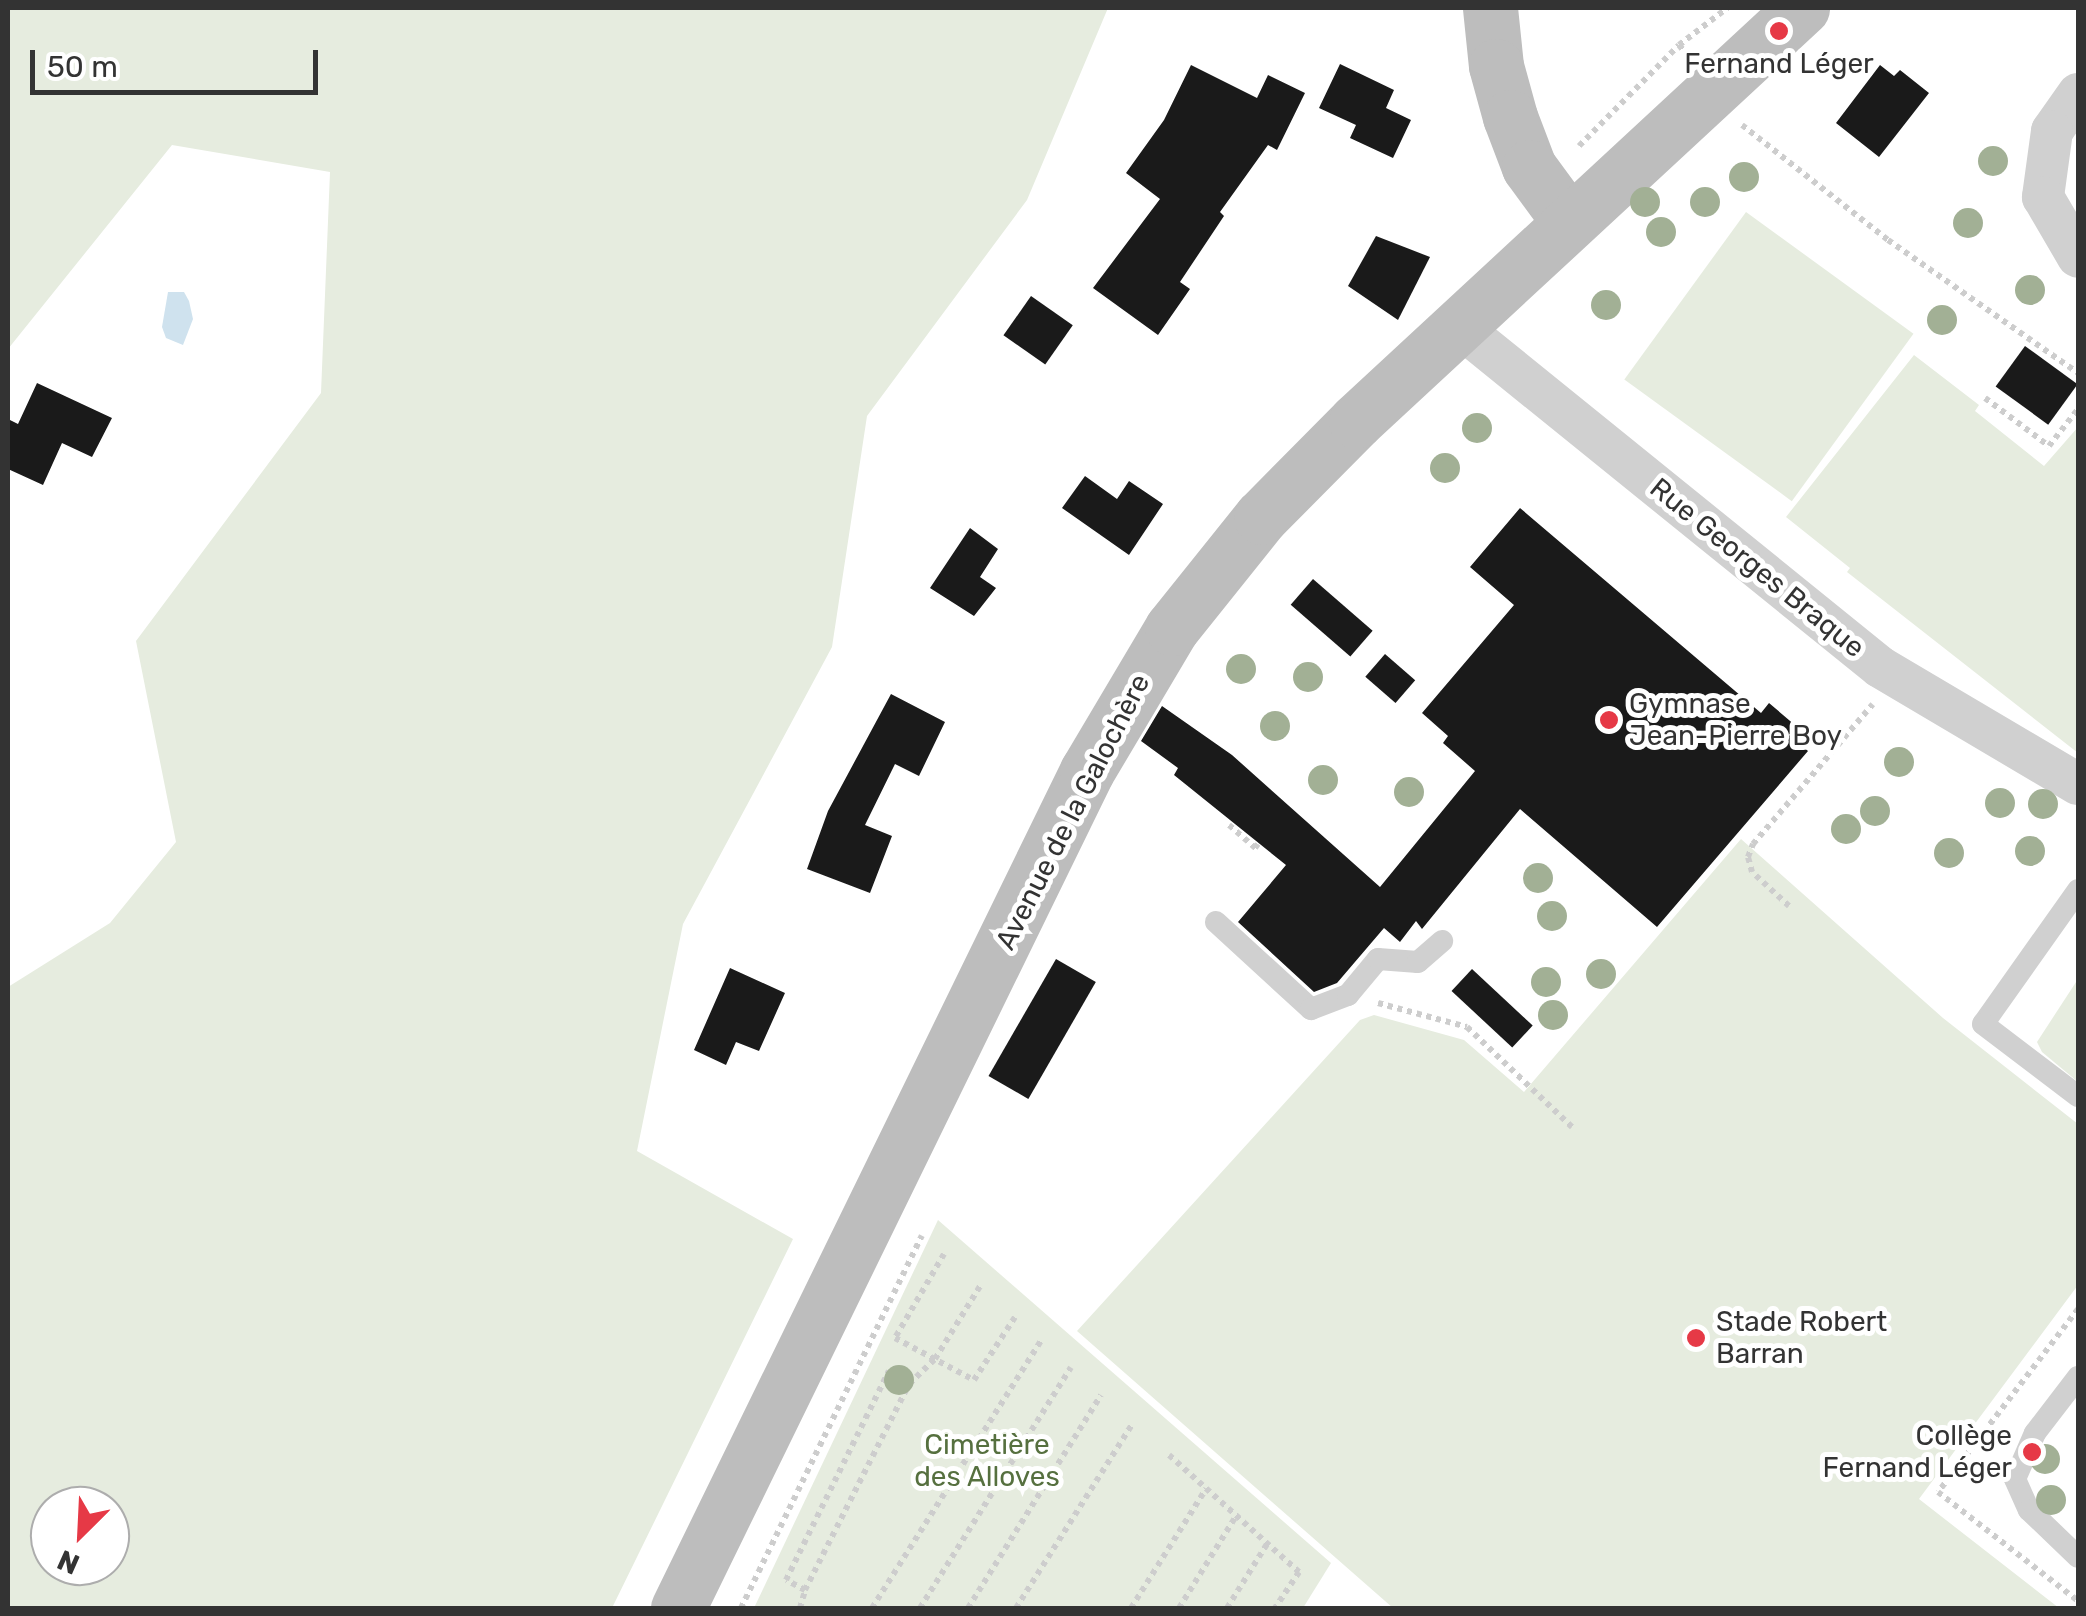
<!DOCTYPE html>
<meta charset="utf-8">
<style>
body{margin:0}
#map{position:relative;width:2086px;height:1616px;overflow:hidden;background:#fff;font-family:Rubik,sans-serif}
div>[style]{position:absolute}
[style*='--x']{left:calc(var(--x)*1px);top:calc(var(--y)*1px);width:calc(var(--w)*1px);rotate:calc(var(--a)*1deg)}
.green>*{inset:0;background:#e6ecdf;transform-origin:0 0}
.water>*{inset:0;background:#cfe2ee}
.building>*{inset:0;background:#1a1a1a;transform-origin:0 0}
.path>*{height:6px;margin-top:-3px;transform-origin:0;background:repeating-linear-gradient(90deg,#cdcdcd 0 5px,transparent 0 10px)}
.lane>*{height:22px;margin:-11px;padding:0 11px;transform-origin:11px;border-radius:11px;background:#d0d0d0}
.street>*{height:42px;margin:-21px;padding:0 21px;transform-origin:21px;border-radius:21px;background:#d0d0d0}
.secondary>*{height:55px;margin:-27.5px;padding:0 27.5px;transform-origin:27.5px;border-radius:27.5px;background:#bdbdbd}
.trees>*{width:30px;height:30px;margin:-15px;border-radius:50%;background:#a2b095}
.dots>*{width:28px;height:28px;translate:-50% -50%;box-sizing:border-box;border:5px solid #fff;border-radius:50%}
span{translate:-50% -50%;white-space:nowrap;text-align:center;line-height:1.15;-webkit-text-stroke:10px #fff;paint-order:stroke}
.poi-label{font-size:28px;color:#333}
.left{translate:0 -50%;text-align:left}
.right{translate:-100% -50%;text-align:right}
.street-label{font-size:28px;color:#333}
.park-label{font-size:28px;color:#56703f}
.frame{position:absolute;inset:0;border:10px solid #333;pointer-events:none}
.north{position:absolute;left:30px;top:1486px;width:100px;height:100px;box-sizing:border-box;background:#fff;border:2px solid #adadad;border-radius:50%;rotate:204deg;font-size:28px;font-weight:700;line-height:40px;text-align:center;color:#333}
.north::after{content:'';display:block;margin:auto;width:35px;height:45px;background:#e63946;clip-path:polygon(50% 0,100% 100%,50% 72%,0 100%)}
.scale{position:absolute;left:30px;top:50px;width:288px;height:45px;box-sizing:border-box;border:5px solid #333;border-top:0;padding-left:12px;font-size:30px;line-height:35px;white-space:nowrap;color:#333;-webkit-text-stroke:8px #fff;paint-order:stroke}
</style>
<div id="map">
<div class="green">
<i style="clip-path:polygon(evenodd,8px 8px,1108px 8px,1027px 200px,867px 416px,832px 647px,683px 924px,637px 1151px,793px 1239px,612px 1608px,8px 1608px,8px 987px,110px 923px,176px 842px,136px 641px,321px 393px,330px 172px,172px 145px,8px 349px,8px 8px,50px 1506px,110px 1506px,110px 1566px,50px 1566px,50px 1506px)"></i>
<i style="left:1746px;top:212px;width:207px;height:207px;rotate:36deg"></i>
<i style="clip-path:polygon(1914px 355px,1979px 405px,1975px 411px,2044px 466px,2078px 427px,2078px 753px,1847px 572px,1850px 568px,1786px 517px)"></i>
<i style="clip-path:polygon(1741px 839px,1943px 1018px,2078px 1124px,2078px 1285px,1919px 1499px,2059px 1608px,1393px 1608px,1077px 1331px,1360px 1020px,1374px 1015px,1464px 1040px,1524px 1092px)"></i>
<i style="clip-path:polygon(2078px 979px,2078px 1082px,2042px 1052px,2037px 1042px)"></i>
<i style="clip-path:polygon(938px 1220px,1331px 1563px,1303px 1608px,754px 1608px)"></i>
</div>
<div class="water">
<i style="clip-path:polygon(168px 292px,184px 292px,189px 301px,193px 319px,183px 345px,166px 338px,162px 327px)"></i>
</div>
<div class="building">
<i style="clip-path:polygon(1340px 64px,1394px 90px,1386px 108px,1411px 120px,1393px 158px,1350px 138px,1356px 125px,1319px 108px)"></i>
<i style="clip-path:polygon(1191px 65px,1257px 98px,1268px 75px,1305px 93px,1277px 150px,1268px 145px,1220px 212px,1224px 216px,1180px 282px,1190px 289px,1158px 335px,1093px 288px,1160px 199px,1126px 173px,1164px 120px)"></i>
<i style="clip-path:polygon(1880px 65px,1894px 76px,1900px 70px,1929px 93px,1879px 157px,1836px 123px)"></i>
<i style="clip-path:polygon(1376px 236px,1430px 257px,1398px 320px,1348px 286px)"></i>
<i style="left:1031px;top:296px;width:51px;height:48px;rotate:35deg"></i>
<i style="left:2025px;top:346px;width:65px;height:50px;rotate:36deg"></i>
<i style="clip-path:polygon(37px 383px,112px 418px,92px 457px,62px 443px,43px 485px,8px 469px,8px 419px,18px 424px)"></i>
<i style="clip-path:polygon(1085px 476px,1117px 499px,1129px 481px,1163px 504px,1129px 555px,1062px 508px)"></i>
<i style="clip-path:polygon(1520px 508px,1761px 713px,1769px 703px,1796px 726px,1789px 735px,1808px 751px,1657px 927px,1520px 809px,1422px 929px,1416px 921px,1400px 942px,1384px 928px,1337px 983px,1314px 992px,1238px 922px,1286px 865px,1174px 775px,1178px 768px,1141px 741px,1162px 706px,1232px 755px,1380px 887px,1475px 771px,1443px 743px,1448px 736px,1422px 713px,1514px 605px,1470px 567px)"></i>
<i style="clip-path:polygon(970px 528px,998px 549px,980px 577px,996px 588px,974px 616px,930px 588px)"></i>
<i style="left:1313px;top:579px;width:79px;height:34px;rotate:41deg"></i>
<i style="left:1385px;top:654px;width:40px;height:30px;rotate:41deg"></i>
<i style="clip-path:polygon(891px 694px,945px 722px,919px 776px,895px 764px,865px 825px,892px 836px,870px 893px,807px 869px,828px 811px)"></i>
<i style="left:1056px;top:959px;width:46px;height:135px;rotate:30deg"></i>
<i style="clip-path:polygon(730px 968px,785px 993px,759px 1051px,736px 1042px,726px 1065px,694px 1050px)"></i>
<i style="left:1472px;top:969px;width:83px;height:30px;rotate:43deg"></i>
</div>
<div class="path">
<i style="--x:1679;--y:45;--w:14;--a:51"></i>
<i style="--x:1742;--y:125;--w:186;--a:38.2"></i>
<i style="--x:1888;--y:240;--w:232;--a:35"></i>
<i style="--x:1579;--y:146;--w:142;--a:-45.3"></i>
<i style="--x:1679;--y:45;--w:61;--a:-37.6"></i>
<i style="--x:1985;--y:398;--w:80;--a:36.9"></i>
<i style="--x:2049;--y:446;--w:47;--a:-51.9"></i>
<i style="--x:1229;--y:825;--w:35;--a:41"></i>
<i style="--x:1255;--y:848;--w:5;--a:-53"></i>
<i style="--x:1789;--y:906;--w:50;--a:-137.4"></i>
<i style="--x:1752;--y:872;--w:16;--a:-105"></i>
<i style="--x:1748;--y:857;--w:14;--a:-69"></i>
<i style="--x:1753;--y:844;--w:184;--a:-49.4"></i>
<i style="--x:1378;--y:1003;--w:92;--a:15.1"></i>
<i style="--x:1467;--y:1027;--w:145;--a:43.6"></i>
<i style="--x:944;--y:1254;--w:97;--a:120.3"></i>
<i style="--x:895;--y:1338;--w:89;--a:28"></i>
<i style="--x:974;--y:1380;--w:75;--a:-56.9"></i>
<i style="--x:2078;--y:1309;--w:230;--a:127.4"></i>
<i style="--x:1938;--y:1492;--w:177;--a:37.9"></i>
<i style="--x:1169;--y:1455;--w:175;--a:42"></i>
<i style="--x:1299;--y:1572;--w:43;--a:123.7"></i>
<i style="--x:805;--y:1590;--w:231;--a:-63.2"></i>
<i style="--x:909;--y:1384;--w:36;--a:-44"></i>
<i style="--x:935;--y:1359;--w:86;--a:-58.3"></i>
<i style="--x:741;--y:1608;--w:414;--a:-64.1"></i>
<i style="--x:800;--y:1608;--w:19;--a:-74"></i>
<i style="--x:805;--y:1590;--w:21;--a:-152"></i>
<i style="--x:786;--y:1580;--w:233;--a:-63.8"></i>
<i style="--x:889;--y:1371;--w:24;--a:33"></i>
<i style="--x:872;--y:1608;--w:316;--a:-57.7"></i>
<i style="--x:920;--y:1608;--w:284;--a:-57.9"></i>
<i style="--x:968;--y:1608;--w:251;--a:-58"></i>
<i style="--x:1016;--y:1608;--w:219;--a:-57.7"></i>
<i style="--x:1131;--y:1608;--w:141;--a:-57.8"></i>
<i style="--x:1179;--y:1608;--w:108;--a:-58.2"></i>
<i style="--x:1227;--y:1608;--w:75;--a:-58"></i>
</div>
<div class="lane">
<i style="--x:2078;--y:890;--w:164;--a:125.3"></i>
<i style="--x:1983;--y:1024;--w:119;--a:37.2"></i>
<i style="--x:1216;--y:922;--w:129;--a:42.5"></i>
<i style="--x:1311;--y:1009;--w:40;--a:-21"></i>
<i style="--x:1348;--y:995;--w:47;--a:-50.2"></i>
<i style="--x:1378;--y:959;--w:40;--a:4.3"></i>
<i style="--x:1418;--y:962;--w:32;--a:-41"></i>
<i style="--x:2078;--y:1377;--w:71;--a:127.5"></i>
<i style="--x:2035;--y:1433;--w:50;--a:113.5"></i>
<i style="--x:2015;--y:1479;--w:34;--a:66"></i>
<i style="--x:2029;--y:1510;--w:68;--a:43.8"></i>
</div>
<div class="street">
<i style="--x:2078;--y:94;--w:45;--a:125.1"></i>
<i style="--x:2052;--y:131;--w:67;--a:97.8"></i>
<i style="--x:2043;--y:197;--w:69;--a:59.7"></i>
<i style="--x:1456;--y:324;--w:545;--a:38.97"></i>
<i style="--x:1880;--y:667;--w:230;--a:30.6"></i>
</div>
<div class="secondary">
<i style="--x:1490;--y:8;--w:58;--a:84.1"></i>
<i style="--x:1496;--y:66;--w:53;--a:74.6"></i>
<i style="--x:1510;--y:117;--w:53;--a:69.2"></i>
<i style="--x:1529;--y:167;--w:66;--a:53.7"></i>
<i style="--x:678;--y:1608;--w:932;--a:-63.96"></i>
<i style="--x:1087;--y:771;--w:166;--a:-59.3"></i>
<i style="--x:1172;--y:628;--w:142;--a:-51.3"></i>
<i style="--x:1261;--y:517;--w:135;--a:-45.3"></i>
<i style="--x:1356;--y:421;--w:608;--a:-42.8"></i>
</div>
<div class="trees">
<i style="left:1993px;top:161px"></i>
<i style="left:1744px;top:177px"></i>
<i style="left:1645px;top:202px"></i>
<i style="left:1705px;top:202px"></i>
<i style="left:1968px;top:223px"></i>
<i style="left:1661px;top:232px"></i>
<i style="left:2030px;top:290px"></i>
<i style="left:1606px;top:305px"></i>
<i style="left:1942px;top:320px"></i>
<i style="left:1477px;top:428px"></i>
<i style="left:1445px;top:468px"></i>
<i style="left:1241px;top:669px"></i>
<i style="left:1308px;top:677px"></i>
<i style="left:1275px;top:726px"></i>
<i style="left:1899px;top:762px"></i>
<i style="left:1323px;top:780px"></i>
<i style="left:1409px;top:792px"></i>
<i style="left:2000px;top:803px"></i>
<i style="left:2043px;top:804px"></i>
<i style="left:1875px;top:811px"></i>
<i style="left:1846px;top:829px"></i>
<i style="left:2030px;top:851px"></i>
<i style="left:1949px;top:853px"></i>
<i style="left:1538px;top:878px"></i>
<i style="left:1552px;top:916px"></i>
<i style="left:1601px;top:974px"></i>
<i style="left:1546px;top:982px"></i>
<i style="left:1553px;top:1015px"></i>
<i style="left:899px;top:1380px"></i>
<i style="left:2045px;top:1459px"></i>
<i style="left:2051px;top:1500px"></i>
</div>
<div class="dots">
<i style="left:1779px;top:31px;background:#e63946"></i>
<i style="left:1609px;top:720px;background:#e63946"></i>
<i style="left:1696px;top:1338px;background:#e63946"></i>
<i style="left:2032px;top:1452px;background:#e63946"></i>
</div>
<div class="poi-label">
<span style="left:1779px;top:64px">Fernand Léger</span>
<span class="left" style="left:1629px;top:720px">Gymnase<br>Jean-Pierre Boy</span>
<span class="left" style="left:1716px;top:1338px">Stade Robert<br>Barran</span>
<span class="right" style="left:2012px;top:1452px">Collège<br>Fernand Léger</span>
</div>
<div class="street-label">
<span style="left:1757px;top:568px;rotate:39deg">Rue Georges Braque</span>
<span style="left:1073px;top:812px;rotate:-63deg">Avenue de la Galochère</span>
</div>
<div class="park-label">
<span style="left:987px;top:1461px">Cimetière<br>des Alloves</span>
</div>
<div class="frame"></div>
<div class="north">N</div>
<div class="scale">50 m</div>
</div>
